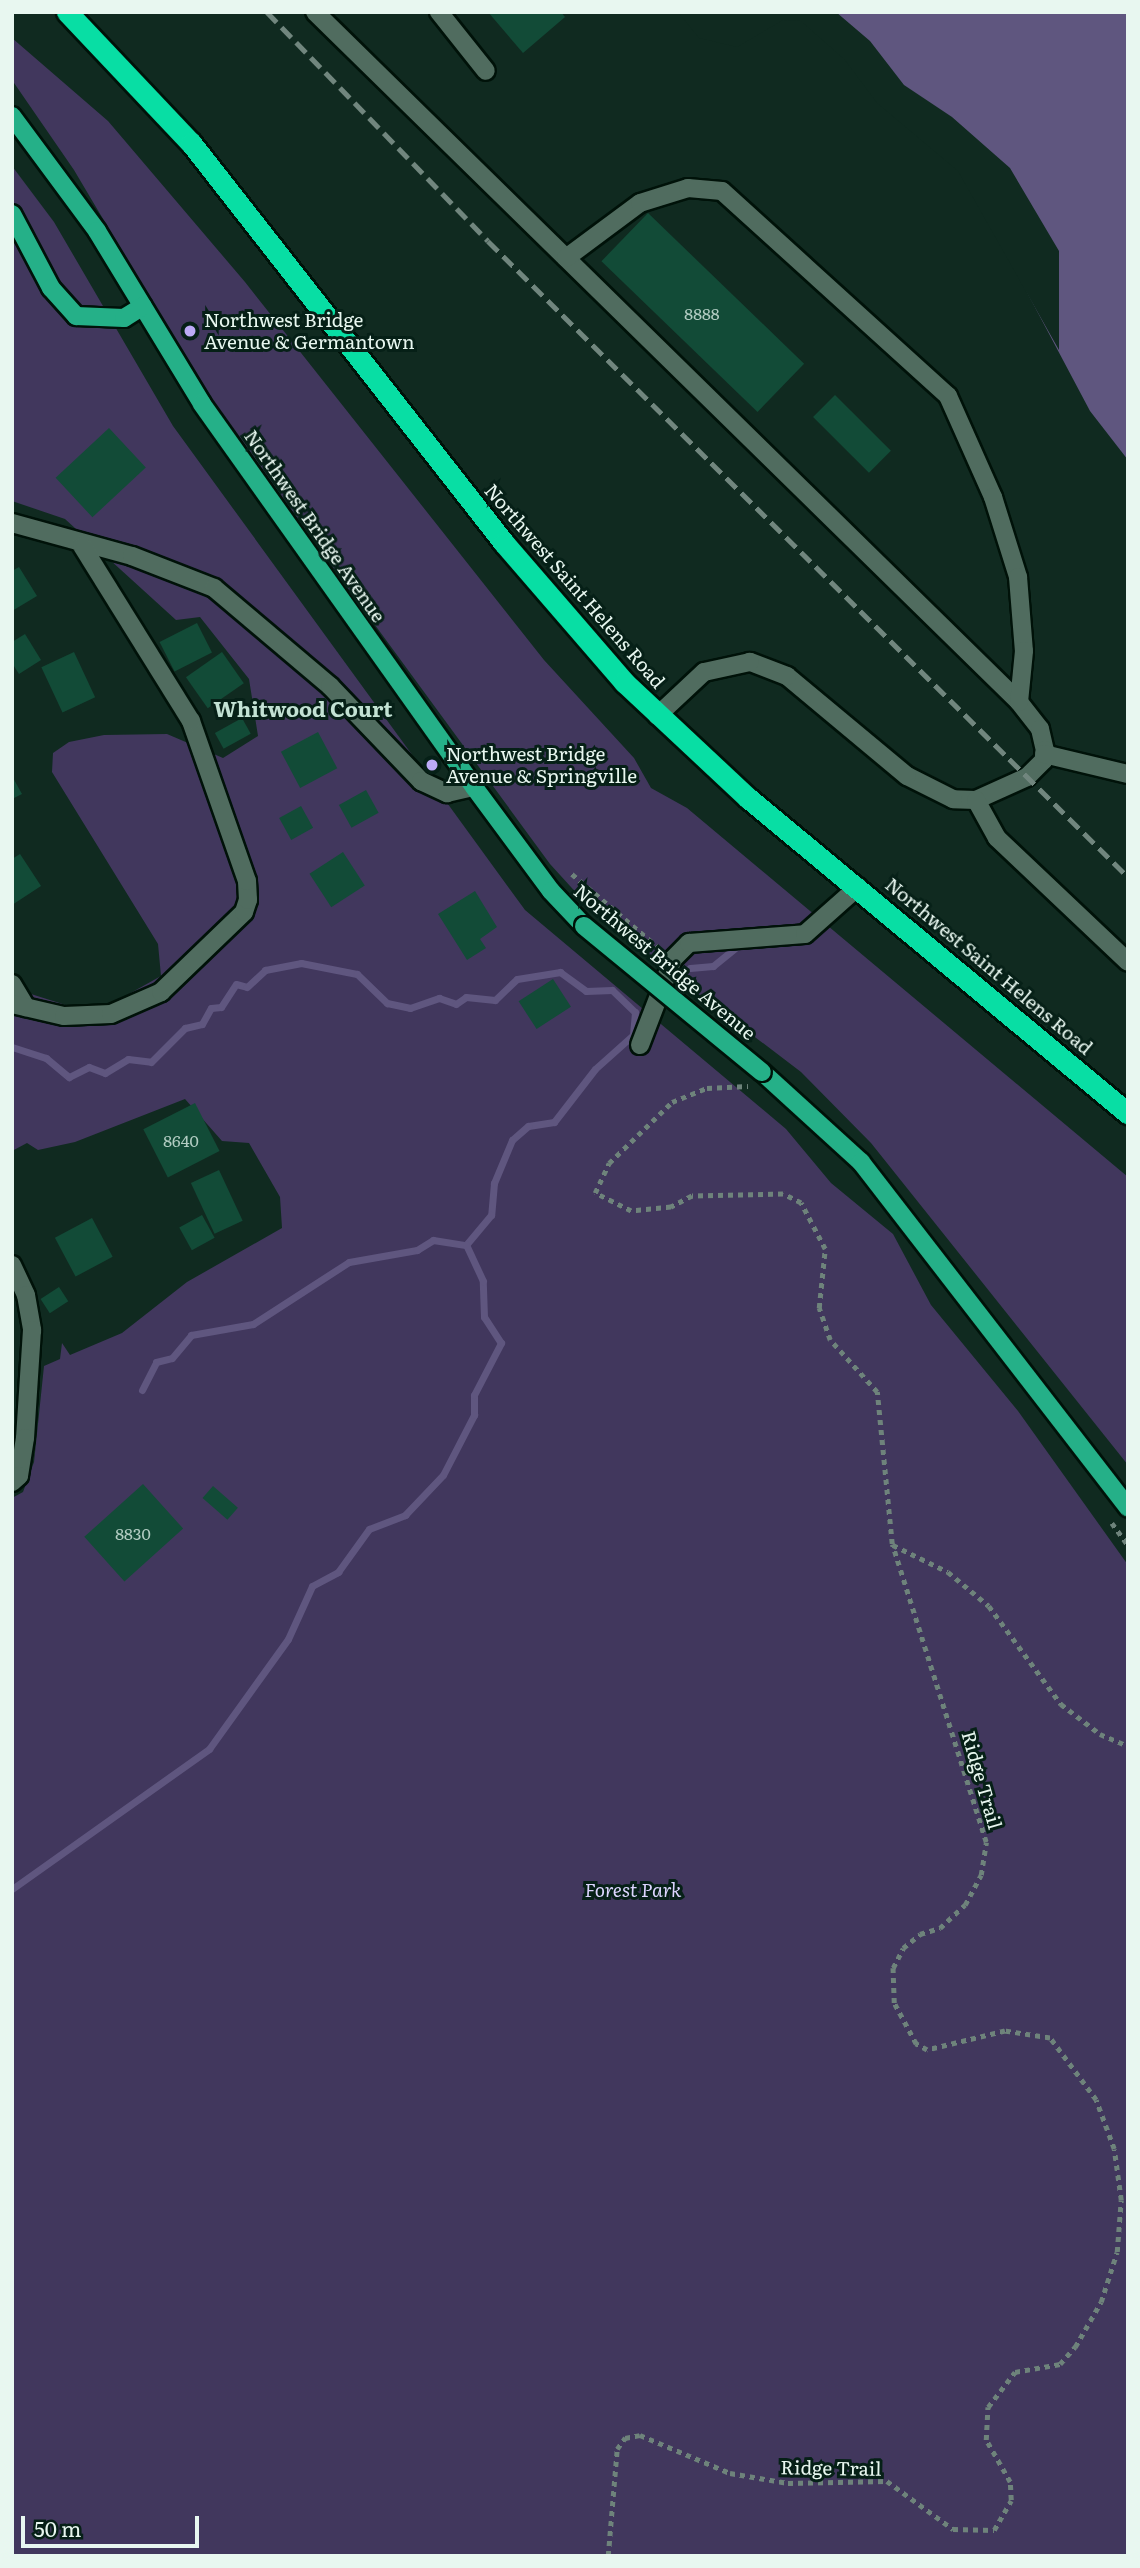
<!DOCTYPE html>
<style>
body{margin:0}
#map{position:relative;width:1140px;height:2568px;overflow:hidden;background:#102a20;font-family:Literata,serif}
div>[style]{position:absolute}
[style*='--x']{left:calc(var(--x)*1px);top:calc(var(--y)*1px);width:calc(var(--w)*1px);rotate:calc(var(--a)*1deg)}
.green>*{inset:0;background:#41375d}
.water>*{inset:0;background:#5f567f}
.pier>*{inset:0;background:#102a20}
.stream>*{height:7px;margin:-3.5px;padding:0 3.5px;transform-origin:3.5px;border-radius:3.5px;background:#5f567f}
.building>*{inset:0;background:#124b37;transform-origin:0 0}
.path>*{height:4.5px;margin-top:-2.25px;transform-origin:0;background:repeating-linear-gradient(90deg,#6e837b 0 5px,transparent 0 10px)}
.roads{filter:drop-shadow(2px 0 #001209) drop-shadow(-2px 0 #001209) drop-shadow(0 2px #001209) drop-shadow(0 -2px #001209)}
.minor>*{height:18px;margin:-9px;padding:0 9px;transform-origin:9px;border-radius:9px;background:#506c5f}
.major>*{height:18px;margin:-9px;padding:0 9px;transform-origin:9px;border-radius:9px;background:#25b088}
.highway>*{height:21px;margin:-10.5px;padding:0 10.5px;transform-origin:10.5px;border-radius:10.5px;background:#08dea4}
.rail>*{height:5px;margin-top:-2.5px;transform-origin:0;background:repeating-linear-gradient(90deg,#71867e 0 14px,transparent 0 21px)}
.bridges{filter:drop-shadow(2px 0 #001209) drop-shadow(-2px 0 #001209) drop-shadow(0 2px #001209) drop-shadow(0 -2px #001209)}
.major-bridge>*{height:18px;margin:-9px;padding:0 9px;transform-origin:9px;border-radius:9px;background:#25b088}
.dots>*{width:19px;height:19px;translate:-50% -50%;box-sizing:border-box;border:4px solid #062017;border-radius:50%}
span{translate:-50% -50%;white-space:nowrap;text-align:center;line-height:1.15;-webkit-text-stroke:6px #062017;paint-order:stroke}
.number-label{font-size:16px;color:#b2ccc2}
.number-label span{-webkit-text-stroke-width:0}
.poi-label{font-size:19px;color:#e8f7f0}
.left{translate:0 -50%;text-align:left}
.street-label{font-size:19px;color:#e8f7f0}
.park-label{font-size:19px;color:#ddd5ff;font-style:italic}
.neighbourhood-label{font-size:21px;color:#c3e2d4;font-weight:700}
.frame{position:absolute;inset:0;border:14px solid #e8f7f0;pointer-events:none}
.scale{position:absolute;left:21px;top:2516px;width:178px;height:32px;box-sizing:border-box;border:4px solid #e8f7f0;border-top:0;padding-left:9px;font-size:21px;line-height:24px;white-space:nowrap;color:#e8f7f0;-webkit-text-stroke:5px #062017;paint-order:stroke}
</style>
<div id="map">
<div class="green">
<i style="clip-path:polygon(12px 38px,108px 121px,245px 282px,544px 660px,634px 758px,651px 788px,687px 808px,1128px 1177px,1128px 1465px,871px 1143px,801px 1072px,601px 920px,550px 864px,211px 401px,74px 170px,12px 80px)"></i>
<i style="clip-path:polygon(12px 166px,54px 222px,173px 426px,525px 910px,786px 1129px,831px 1183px,893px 1234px,931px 1305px,1018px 1411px,1128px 1565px,1128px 2556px,12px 2556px,12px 1498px,23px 1492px,34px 1462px,44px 1366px,60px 1359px,62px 1343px,70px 1355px,122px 1333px,187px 1282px,282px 1228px,280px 1197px,249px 1143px,222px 1141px,185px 1099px,75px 1142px,38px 1150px,27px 1143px,12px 1151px,12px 988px,72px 1007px,111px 1004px,161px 976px,158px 944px,52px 772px,53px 753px,69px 742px,104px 735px,167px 734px,223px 758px,258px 736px,249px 679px,200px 617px,176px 620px,65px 519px,12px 501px)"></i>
</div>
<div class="water">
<i style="clip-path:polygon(682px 12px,1128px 12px,1128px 460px,1090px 411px,961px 168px,803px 18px)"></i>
</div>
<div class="pier">
<i style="clip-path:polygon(678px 12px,836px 12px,870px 41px,904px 85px,952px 117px,1010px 168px,1059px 251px,1059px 350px,958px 171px,877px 103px,845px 60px,801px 21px,783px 20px,737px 47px,699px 38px)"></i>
</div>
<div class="stream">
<i style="--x:690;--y:968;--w:23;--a:-5"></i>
<i style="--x:713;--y:966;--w:38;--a:-39"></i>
<i style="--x:12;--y:1047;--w:36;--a:18"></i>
<i style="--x:46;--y:1058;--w:30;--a:40"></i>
<i style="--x:69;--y:1077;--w:22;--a:-27"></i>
<i style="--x:89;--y:1067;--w:17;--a:21"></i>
<i style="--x:105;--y:1073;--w:27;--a:-31"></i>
<i style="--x:128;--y:1059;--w:23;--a:7"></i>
<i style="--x:151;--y:1062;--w:48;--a:-45"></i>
<i style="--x:185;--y:1028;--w:17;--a:-13"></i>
<i style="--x:202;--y:1024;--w:18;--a:-61"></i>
<i style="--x:211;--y:1008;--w:10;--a:-6"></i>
<i style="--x:221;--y:1007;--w:27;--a:-57"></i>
<i style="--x:236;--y:984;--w:11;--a:15"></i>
<i style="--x:247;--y:987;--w:25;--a:-43"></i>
<i style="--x:265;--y:970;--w:37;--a:-11"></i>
<i style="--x:301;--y:963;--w:57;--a:11.1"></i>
<i style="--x:357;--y:974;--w:42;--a:44"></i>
<i style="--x:387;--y:1003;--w:24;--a:12"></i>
<i style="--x:410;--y:1008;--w:31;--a:-19"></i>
<i style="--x:439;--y:998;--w:18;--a:19"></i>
<i style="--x:456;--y:1004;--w:12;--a:-35"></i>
<i style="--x:466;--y:997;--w:29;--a:6"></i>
<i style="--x:495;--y:1000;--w:30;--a:-44"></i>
<i style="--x:517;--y:979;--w:44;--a:-9.2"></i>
<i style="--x:560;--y:972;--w:32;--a:36"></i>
<i style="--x:586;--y:991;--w:26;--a:-2"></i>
<i style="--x:612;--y:990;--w:32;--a:44"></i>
<i style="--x:635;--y:1012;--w:23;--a:95"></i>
<i style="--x:633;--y:1035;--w:51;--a:138.2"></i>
<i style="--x:595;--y:1069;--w:67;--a:127.7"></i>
<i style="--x:554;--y:1122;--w:26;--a:171"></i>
<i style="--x:528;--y:1126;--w:21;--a:139"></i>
<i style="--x:512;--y:1140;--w:47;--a:112.7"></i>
<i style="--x:494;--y:1183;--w:32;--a:95"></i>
<i style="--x:491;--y:1215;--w:39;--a:130"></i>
<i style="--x:142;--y:1390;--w:31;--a:-63"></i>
<i style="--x:156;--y:1362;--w:16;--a:-14"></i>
<i style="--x:172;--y:1358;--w:30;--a:-50"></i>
<i style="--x:191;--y:1335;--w:63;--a:-10.1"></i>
<i style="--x:253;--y:1324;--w:114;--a:-32.9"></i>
<i style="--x:349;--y:1262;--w:69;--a:-10"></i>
<i style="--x:417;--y:1250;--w:19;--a:-32"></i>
<i style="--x:433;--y:1240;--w:33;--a:9"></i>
<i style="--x:12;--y:1889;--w:242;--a:-35.4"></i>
<i style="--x:209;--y:1749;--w:135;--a:-54.3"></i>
<i style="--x:288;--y:1639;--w:58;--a:-65.6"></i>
<i style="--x:312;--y:1586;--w:30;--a:-28"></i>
<i style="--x:338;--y:1572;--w:53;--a:-54.2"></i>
<i style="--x:369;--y:1529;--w:39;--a:-21"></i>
<i style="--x:405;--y:1515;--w:55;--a:-46.5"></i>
<i style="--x:443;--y:1475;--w:68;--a:-62.7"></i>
<i style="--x:474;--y:1415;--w:20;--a:-90"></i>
<i style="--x:474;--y:1395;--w:59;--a:-62.6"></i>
<i style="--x:501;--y:1343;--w:31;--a:-123"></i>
<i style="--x:484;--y:1317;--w:36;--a:-92"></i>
<i style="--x:483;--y:1281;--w:40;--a:-115"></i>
</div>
<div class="building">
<i style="clip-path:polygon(488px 12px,561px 12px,565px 17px,523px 53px)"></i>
<i style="left:648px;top:213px;width:217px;height:67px;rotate:44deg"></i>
<i style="left:835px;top:395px;width:79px;height:31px;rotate:45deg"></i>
<i style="left:109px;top:428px;width:54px;height:73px;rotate:47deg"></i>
<i style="clip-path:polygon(19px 567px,37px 596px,12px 611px,12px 571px)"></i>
<i style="left:197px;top:623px;width:33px;height:42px;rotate:63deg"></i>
<i style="clip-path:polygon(25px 634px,41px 660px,19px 674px,12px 663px,12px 642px)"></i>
<i style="left:74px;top:652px;width:50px;height:36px;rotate:65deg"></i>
<i style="left:222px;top:652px;width:38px;height:44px;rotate:55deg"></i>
<i style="left:242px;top:718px;width:18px;height:31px;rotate:61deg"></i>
<i style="left:318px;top:732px;width:41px;height:42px;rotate:62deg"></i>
<i style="clip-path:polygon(12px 776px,22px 794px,12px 799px)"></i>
<i style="left:366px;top:790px;width:26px;height:31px;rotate:61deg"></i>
<i style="left:301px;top:806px;width:25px;height:25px;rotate:61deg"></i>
<i style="left:343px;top:852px;width:40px;height:40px;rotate:57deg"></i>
<i style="clip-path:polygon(20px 854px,41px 886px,12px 905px,12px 859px)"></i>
<i style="clip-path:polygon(475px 891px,497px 927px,480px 939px,486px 948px,467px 960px,438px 914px)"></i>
<i style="left:553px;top:979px;width:33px;height:41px;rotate:57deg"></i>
<i style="left:195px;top:1103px;width:54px;height:58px;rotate:63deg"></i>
<i style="left:219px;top:1170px;width:56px;height:31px;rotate:65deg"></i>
<i style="left:202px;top:1215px;width:26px;height:26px;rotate:61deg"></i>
<i style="left:92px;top:1218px;width:44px;height:42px;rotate:62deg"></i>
<i style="left:59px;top:1287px;width:17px;height:22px;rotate:57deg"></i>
<i style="left:143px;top:1484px;width:60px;height:79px;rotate:48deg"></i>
<i style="left:213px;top:1486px;width:33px;height:16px;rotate:41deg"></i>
</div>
<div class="path">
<i style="--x:572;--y:874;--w:114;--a:40.4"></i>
<i style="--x:1112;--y:1523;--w:27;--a:54"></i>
<i style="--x:893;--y:1545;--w:61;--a:26.1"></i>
<i style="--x:948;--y:1572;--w:53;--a:39.7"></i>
<i style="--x:989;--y:1606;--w:122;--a:53.7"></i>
<i style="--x:1061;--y:1704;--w:49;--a:37.6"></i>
<i style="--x:1100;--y:1734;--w:30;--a:23"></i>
<i style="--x:608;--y:2556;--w:107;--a:-85.2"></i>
<i style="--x:617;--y:2449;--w:14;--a:-54"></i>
<i style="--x:625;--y:2438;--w:15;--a:-11"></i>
<i style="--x:640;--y:2435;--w:98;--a:22.9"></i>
<i style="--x:730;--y:2473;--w:59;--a:9.8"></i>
<i style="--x:788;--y:2483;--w:99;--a:-1.2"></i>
<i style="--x:887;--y:2481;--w:82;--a:36"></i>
<i style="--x:953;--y:2529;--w:41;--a:1.4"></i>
<i style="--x:994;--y:2530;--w:34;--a:-60"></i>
<i style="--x:1011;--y:2500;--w:18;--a:-93"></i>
<i style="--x:1010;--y:2482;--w:48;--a:-119.7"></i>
<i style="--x:986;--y:2440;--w:33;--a:-87"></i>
<i style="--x:988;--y:2407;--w:44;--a:-52.4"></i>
<i style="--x:1015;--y:2372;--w:46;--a:-10.1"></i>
<i style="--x:1060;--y:2364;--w:23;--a:-49"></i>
<i style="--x:1075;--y:2347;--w:52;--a:-60"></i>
<i style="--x:1101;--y:2302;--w:52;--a:-72.3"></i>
<i style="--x:1117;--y:2252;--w:52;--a:-85.6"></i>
<i style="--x:1121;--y:2200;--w:51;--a:-97.8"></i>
<i style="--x:1114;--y:2149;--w:52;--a:-110.2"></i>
<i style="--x:1096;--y:2100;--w:77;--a:-126.6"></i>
<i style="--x:1050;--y:2038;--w:46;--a:-171.2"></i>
<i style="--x:1005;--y:2031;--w:80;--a:166.3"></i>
<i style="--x:927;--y:2050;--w:13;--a:-151"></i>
<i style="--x:916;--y:2044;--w:47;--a:-118.2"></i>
<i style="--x:894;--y:2003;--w:35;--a:-92"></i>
<i style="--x:893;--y:1968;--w:22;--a:-63"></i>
<i style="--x:903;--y:1948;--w:22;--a:-39"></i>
<i style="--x:920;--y:1934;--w:21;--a:-17"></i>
<i style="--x:940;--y:1928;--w:34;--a:-43"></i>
<i style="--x:965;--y:1905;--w:34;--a:-62"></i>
<i style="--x:981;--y:1875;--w:33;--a:-81"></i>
<i style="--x:986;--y:1842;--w:312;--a:-107.5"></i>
<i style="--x:892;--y:1544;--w:153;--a:-95.6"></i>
<i style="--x:877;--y:1392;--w:70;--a:-132.1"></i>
<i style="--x:830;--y:1340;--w:34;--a:-109"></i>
<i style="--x:819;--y:1308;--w:59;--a:-84.2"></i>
<i style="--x:825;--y:1249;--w:52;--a:-117.6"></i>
<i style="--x:801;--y:1203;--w:20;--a:-153"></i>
<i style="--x:783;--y:1194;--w:91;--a:178.7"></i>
<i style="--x:692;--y:1196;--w:24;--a:152"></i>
<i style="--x:671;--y:1207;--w:40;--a:174.3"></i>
<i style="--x:631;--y:1211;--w:40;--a:-153.4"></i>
<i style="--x:595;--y:1193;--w:33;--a:-65"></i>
<i style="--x:609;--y:1163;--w:88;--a:-44.1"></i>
<i style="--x:672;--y:1102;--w:38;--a:-22"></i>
<i style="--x:707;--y:1088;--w:41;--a:-2.8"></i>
</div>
<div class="roads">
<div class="minor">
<i style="--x:315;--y:12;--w:986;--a:44.42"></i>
<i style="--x:1019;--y:702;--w:34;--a:52"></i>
<i style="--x:1040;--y:729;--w:22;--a:77"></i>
<i style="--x:1045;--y:750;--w:10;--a:96"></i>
<i style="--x:1044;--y:760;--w:24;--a:135"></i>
<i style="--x:1027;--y:777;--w:56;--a:155.7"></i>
<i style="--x:976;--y:800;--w:23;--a:-178"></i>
<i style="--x:953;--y:799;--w:51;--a:-153.4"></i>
<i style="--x:907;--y:776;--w:156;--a:-140.2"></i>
<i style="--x:787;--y:676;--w:40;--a:-159"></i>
<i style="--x:750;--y:662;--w:47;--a:167.7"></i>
<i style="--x:704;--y:672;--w:64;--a:136.9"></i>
<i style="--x:439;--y:12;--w:75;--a:51.5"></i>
<i style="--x:566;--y:258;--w:92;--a:-36.6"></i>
<i style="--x:640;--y:203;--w:50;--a:-17.4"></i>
<i style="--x:688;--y:188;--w:34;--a:5"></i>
<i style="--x:722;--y:191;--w:305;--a:42.2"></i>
<i style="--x:948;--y:396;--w:111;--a:66"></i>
<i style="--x:993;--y:497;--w:84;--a:72.6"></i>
<i style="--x:1018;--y:577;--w:74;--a:85.4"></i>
<i style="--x:1024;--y:651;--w:51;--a:95.6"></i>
<i style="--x:12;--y:523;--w:124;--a:15.4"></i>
<i style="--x:132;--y:556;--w:88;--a:21.3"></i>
<i style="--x:214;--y:588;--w:152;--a:40.2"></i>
<i style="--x:330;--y:686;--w:132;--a:46.2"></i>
<i style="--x:421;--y:781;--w:29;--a:25"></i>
<i style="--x:447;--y:793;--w:28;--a:-13"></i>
<i style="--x:1044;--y:754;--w:86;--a:13.4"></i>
<i style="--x:976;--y:800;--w:43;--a:61.1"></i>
<i style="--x:997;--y:838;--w:180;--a:43.4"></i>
<i style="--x:12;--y:984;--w:27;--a:59"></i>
<i style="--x:12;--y:1004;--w:53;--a:13"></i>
<i style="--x:64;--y:1016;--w:47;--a:-2.4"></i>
<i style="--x:111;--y:1014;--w:55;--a:-23.7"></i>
<i style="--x:161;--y:992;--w:115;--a:-43.9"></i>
<i style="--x:244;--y:912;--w:13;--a:-72"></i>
<i style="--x:248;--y:900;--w:19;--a:-93"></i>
<i style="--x:247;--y:881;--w:170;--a:-109.3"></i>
<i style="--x:191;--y:721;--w:206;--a:-121.9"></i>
<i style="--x:640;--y:1045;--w:92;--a:-69"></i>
<i style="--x:673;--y:959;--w:23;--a:-45"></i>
<i style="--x:689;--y:943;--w:116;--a:-4.4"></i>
<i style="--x:805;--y:934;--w:71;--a:-41.6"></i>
<i style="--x:12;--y:1265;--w:33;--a:65"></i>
<i style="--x:26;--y:1295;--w:36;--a:80"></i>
<i style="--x:32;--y:1330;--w:108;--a:93.7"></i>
<i style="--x:25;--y:1438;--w:38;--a:99"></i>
<i style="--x:19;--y:1476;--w:9;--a:139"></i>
</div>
<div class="major">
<i style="--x:12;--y:116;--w:143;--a:53.5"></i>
<i style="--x:97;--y:231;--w:202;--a:58.7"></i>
<i style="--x:202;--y:404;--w:470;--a:54.6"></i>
<i style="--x:474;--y:787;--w:129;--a:53.5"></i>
<i style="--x:551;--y:891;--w:48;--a:46.7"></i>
<i style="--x:12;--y:214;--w:84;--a:62.2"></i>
<i style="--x:51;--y:288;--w:38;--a:48"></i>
<i style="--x:76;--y:316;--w:48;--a:2.4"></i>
<i style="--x:124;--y:318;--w:22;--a:-32"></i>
<i style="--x:762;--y:1072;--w:134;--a:42.3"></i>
<i style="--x:861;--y:1162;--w:437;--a:52.3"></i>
</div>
<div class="highway">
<i style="--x:67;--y:12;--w:180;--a:46.6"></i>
<i style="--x:191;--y:143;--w:508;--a:51.96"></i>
<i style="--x:504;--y:543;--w:184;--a:49.2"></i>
<i style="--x:624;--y:682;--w:170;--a:43.1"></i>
<i style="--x:748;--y:798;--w:494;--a:39.7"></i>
</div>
</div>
<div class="rail">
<i style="--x:267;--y:12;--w:318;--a:46"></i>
<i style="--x:488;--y:241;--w:902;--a:44.82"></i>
</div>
<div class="bridges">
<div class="major-bridge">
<i style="--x:584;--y:926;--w:230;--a:39.4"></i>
</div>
</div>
<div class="dots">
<i style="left:190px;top:331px;background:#bcaaf6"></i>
<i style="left:432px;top:765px;background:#bcaaf6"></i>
</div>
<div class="number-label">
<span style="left:702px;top:313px">8888</span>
<span style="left:181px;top:1140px">8640</span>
<span style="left:133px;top:1533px">8830</span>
</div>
<div class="poi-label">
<span class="left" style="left:204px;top:331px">Northwest Bridge<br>Avenue &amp; Germantown</span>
<span class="left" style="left:446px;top:765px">Northwest Bridge<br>Avenue &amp; Springville</span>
</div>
<div class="street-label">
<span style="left:315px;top:526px;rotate:55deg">Northwest Bridge Avenue</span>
<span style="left:575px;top:586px;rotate:49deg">Northwest Saint Helens Road</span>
<span style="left:665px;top:962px;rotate:40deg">Northwest Bridge Avenue</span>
<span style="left:989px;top:966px;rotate:40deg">Northwest Saint Helens Road</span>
<span style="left:982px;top:1780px;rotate:74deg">Ridge Trail</span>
<span style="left:831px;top:2468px;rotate:1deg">Ridge Trail</span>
</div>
<div class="park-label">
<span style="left:633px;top:1890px">Forest Park</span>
</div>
<div class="neighbourhood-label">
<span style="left:303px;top:708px">Whitwood Court</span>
</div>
<div class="frame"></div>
<div class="scale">50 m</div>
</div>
